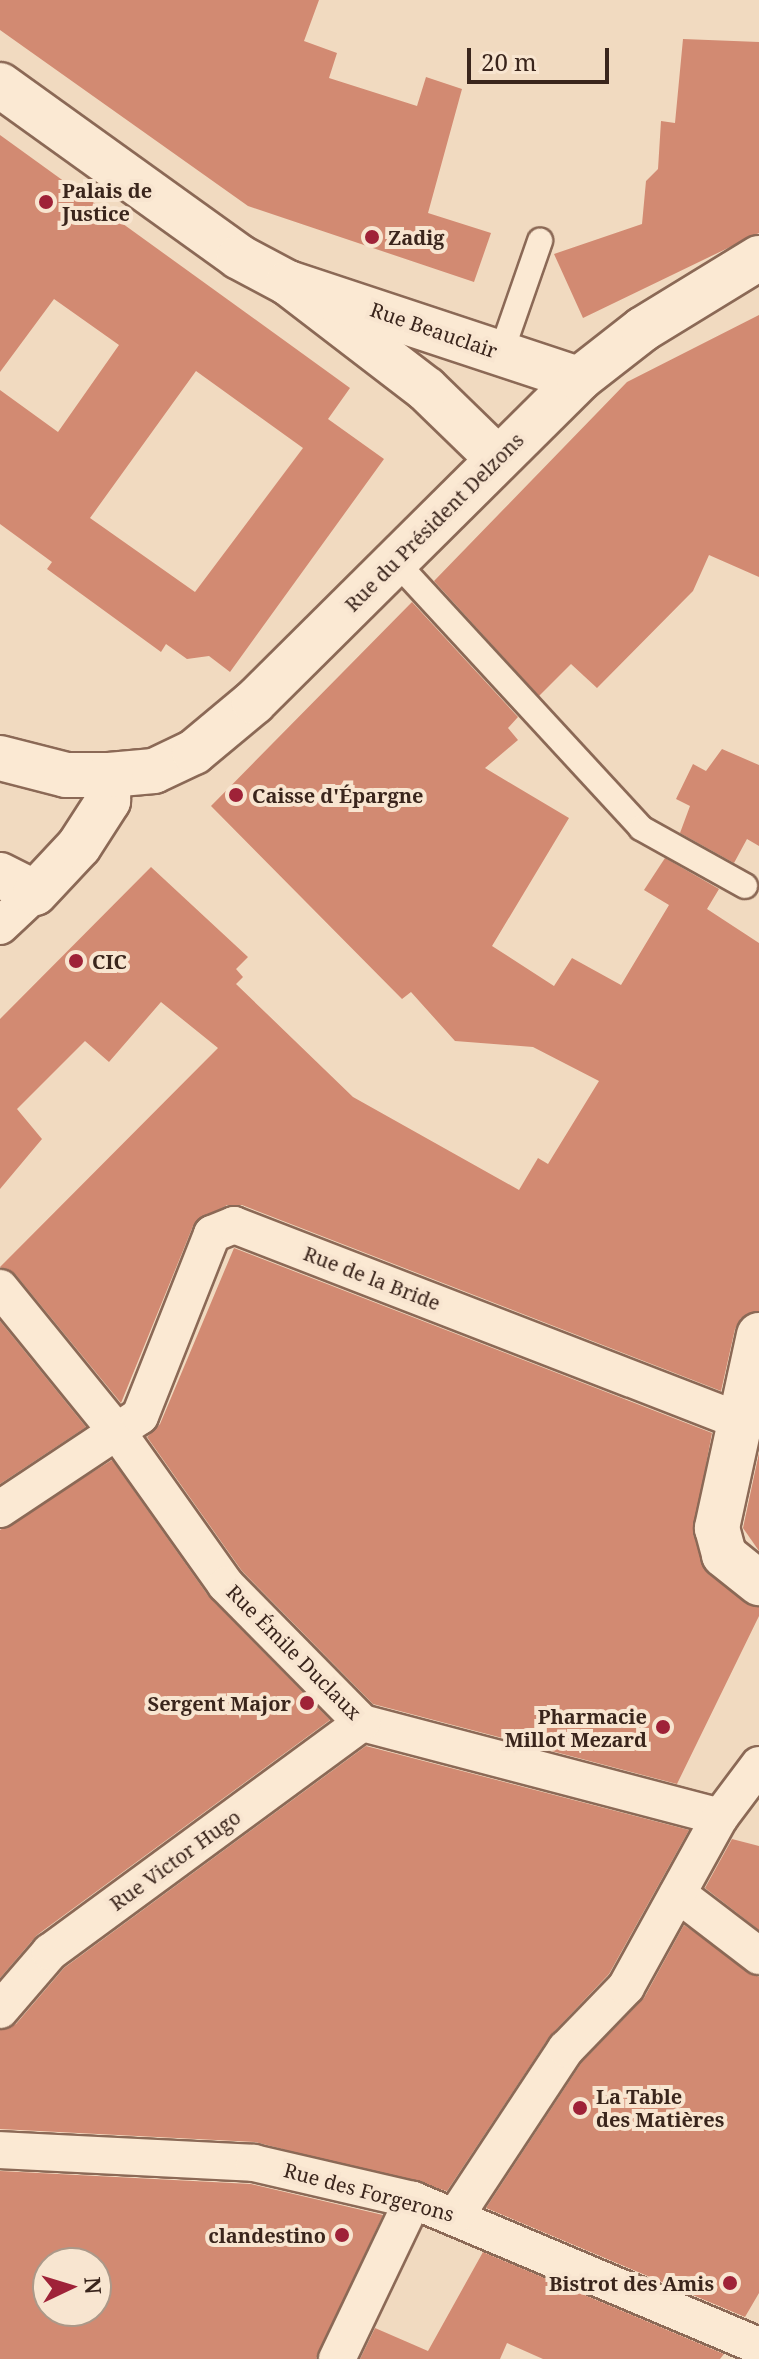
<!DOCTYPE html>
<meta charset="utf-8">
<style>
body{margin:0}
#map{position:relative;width:759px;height:2359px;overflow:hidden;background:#f1dac0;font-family:"Noto Serif",serif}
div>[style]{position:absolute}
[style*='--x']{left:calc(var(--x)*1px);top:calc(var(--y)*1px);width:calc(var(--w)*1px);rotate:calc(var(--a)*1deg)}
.building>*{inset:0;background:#d28a72}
.roads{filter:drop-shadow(2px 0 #8b6956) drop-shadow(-2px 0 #8b6956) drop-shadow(0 2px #8b6956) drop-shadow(0 -2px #8b6956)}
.service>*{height:24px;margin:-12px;padding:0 12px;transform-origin:12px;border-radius:12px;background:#fbe9d3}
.pedestrian>*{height:36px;margin:-18px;padding:0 18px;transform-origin:18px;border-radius:18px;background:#fbe9d3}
.minor>*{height:44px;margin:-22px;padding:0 22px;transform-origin:22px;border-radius:22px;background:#fbe9d3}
.tertiary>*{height:44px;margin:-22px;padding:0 22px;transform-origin:22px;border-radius:22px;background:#fbe9d3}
.dots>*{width:22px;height:22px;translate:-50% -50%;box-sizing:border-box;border:4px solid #f8e5d0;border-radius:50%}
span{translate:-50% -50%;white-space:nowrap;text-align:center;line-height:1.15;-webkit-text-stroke:8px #f8e5d0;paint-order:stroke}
.poi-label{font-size:20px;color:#3a251c;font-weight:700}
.left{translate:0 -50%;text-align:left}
.right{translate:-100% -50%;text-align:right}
.street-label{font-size:20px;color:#3a251c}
.north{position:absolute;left:32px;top:2247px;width:80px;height:80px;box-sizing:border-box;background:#f8e5d0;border:2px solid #ac9888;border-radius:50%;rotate:86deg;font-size:22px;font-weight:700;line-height:32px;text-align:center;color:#3a251c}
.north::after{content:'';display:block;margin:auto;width:28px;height:36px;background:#9f2238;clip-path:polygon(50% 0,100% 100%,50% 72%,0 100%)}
.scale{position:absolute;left:467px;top:48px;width:142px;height:36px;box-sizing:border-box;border:4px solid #3a251c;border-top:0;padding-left:10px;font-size:24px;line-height:28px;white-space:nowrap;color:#3a251c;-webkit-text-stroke:6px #f8e5d0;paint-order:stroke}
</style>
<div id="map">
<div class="building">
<i style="clip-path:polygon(0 0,319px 0,304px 41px,337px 53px,329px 78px,417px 106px,426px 77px,462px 89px,428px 213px,491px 233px,474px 282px,248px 206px,0 30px)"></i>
<i style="clip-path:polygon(683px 39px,759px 42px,759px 233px,583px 318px,554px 254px,642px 224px,646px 181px,658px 169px,661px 121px,675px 123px)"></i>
<i style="clip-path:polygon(evenodd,0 135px,350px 388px,328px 419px,384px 459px,230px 672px,209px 656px,187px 659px,166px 644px,161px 652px,47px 569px,52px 562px,0 524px,0 390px,58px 432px,119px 345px,54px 299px,0 372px,0 135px,196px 371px,303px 448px,195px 592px,90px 518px,196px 371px)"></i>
<i style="clip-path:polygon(759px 315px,759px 577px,709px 555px,693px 591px,597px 688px,571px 664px,539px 696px,434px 581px,627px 382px)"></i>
<i style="clip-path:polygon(412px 602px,518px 717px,508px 728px,518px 740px,485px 768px,569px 818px,492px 946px,554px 986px,572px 958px,621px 985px,669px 905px,644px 890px,665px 858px,719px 889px,707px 909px,759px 943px,759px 1311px,741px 1318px,735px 1329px,721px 1391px,242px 1205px,227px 1205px,193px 1226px,121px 1403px,16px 1275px,0 1267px,218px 1048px,161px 1002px,109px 1062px,85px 1041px,17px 1109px,42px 1139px,0 1189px,0 1019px,151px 867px,248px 957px,236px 969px,243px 977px,236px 984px,353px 1097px,519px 1190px,538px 1158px,548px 1164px,599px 1081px,533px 1047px,455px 1041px,411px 992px,402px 999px,211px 806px)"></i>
<i style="clip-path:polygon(722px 749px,759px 765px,759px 846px,747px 839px,734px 863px,680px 833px,690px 806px,676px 799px,693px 764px,706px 771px)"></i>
<i style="clip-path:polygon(234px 1248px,712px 1433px,693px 1534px,708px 1574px,759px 1607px,759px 1616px,677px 1784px,373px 1704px,242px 1571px,147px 1437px,160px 1424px)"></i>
<i style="clip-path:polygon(0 1321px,86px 1427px,0 1484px)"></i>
<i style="clip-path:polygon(759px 1453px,759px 1551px,743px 1528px)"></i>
<i style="clip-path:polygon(112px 1460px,209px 1597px,330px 1720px,37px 1935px,0 1978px,0 1530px)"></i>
<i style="clip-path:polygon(366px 1746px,689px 1830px,609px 1974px,549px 2037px,447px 2191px,255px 2142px,0 2129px,0 2030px,16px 2024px,64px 1968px)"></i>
<i style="clip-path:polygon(732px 1839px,759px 1846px,759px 1930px,705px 1888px)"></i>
<i style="clip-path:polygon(684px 1925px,759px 1977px,759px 2293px,745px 2317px,486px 2208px,582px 2062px,644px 1998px)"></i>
<i style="clip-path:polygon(evenodd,0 2171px,251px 2184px,383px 2215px,316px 2359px,0 2359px,0 2171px,48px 2263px,96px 2263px,96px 2311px,48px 2311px,48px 2263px)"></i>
<i style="clip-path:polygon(483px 2252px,724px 2354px,720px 2359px,543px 2359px,507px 2343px,500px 2359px,360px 2359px,375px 2328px,428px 2351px)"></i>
</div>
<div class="roads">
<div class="service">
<i style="--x:501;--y:353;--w:119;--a:-70.8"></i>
<i style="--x:395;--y:561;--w:363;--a:47.3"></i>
<i style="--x:641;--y:828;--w:119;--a:29.1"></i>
</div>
<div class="pedestrian">
<i style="--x:0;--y:926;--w:48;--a:-43.3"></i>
<i style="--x:0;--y:1288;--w:187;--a:50.9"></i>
<i style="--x:118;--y:1433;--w:186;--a:54.6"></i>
<i style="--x:226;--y:1585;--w:194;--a:45.4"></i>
<i style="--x:362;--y:1723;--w:370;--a:14.7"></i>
<i style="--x:0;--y:1509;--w:168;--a:-33.6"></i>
<i style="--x:140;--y:1416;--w:196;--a:-68.4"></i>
<i style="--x:212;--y:1234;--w:24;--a:-22"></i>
<i style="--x:234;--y:1225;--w:543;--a:21.17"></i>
<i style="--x:678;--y:1894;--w:102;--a:37.4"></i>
<i style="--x:0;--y:2010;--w:77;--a:-49.2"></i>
<i style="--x:50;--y:1952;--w:387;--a:-36.3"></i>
<i style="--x:0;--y:2150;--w:254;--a:2.9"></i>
<i style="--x:254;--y:2163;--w:163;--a:13.1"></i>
<i style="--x:413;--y:2200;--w:376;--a:22.9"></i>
<i style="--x:457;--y:2214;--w:198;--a:-56.6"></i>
<i style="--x:566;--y:2049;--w:86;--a:-45.9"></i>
<i style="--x:626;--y:1987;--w:194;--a:-61.1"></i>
<i style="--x:720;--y:1817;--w:65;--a:-53.1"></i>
<i style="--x:337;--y:2359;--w:176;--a:-64.5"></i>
</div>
<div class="minor">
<i style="--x:0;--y:85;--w:294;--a:35.7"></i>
<i style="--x:239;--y:257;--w:55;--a:28"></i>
<i style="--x:497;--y:458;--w:99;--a:-135.8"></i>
<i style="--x:426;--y:389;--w:174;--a:-142.5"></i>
<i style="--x:288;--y:283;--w:306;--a:18.3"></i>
<i style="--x:0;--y:875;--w:39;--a:27"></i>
<i style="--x:35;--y:893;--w:64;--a:-46.9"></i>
<i style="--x:79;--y:846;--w:54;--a:-57.2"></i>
<i style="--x:108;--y:801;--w:26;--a:-88"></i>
<i style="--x:759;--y:1335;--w:198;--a:102.3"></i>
<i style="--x:717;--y:1528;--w:28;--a:75"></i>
<i style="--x:724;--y:1555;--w:45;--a:38.7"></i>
</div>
<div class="tertiary">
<i style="--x:0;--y:758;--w:68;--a:14.4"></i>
<i style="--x:66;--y:775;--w:43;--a:0"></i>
<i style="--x:109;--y:775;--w:45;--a:-5.1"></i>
<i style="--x:154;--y:771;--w:44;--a:-25.4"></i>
<i style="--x:194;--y:752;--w:78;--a:-39.8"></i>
<i style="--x:254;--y:702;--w:458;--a:-44.8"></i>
<i style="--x:579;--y:379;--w:81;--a:-38"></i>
<i style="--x:643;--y:329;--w:136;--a:-31.5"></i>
</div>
</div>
<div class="dots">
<i style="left:46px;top:202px;background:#9f2238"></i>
<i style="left:372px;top:237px;background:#9f2238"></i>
<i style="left:236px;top:795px;background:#9f2238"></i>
<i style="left:76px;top:961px;background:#9f2238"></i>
<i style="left:307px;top:1703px;background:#9f2238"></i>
<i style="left:663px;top:1727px;background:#9f2238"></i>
<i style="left:580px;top:2108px;background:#9f2238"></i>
<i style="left:342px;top:2235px;background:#9f2238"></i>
<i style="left:730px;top:2283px;background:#9f2238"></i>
</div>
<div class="poi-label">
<span class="left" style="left:62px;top:202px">Palais de<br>Justice</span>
<span class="left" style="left:388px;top:237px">Zadig</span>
<span class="left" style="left:252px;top:795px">Caisse d'Épargne</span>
<span class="left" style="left:92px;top:961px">CIC</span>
<span class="right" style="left:291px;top:1703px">Sergent Major</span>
<span class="right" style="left:647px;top:1728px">Pharmacie<br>Millot Mezard</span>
<span class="left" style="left:596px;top:2108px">La Table<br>des Matières</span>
<span class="right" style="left:326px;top:2235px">clandestino</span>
<span class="right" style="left:714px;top:2283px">Bistrot des Amis</span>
</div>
<div class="street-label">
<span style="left:434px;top:330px;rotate:19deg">Rue Beauclair</span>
<span style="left:434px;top:522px;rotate:-45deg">Rue du Président Delzons</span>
<span style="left:372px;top:1278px;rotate:21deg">Rue de la Bride</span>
<span style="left:294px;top:1652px;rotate:45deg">Rue Émile Duclaux</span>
<span style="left:175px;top:1860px;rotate:-36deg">Rue Victor Hugo</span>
<span style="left:369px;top:2192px;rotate:15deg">Rue des Forgerons</span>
</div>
<div class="north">N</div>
<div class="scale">20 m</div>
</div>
